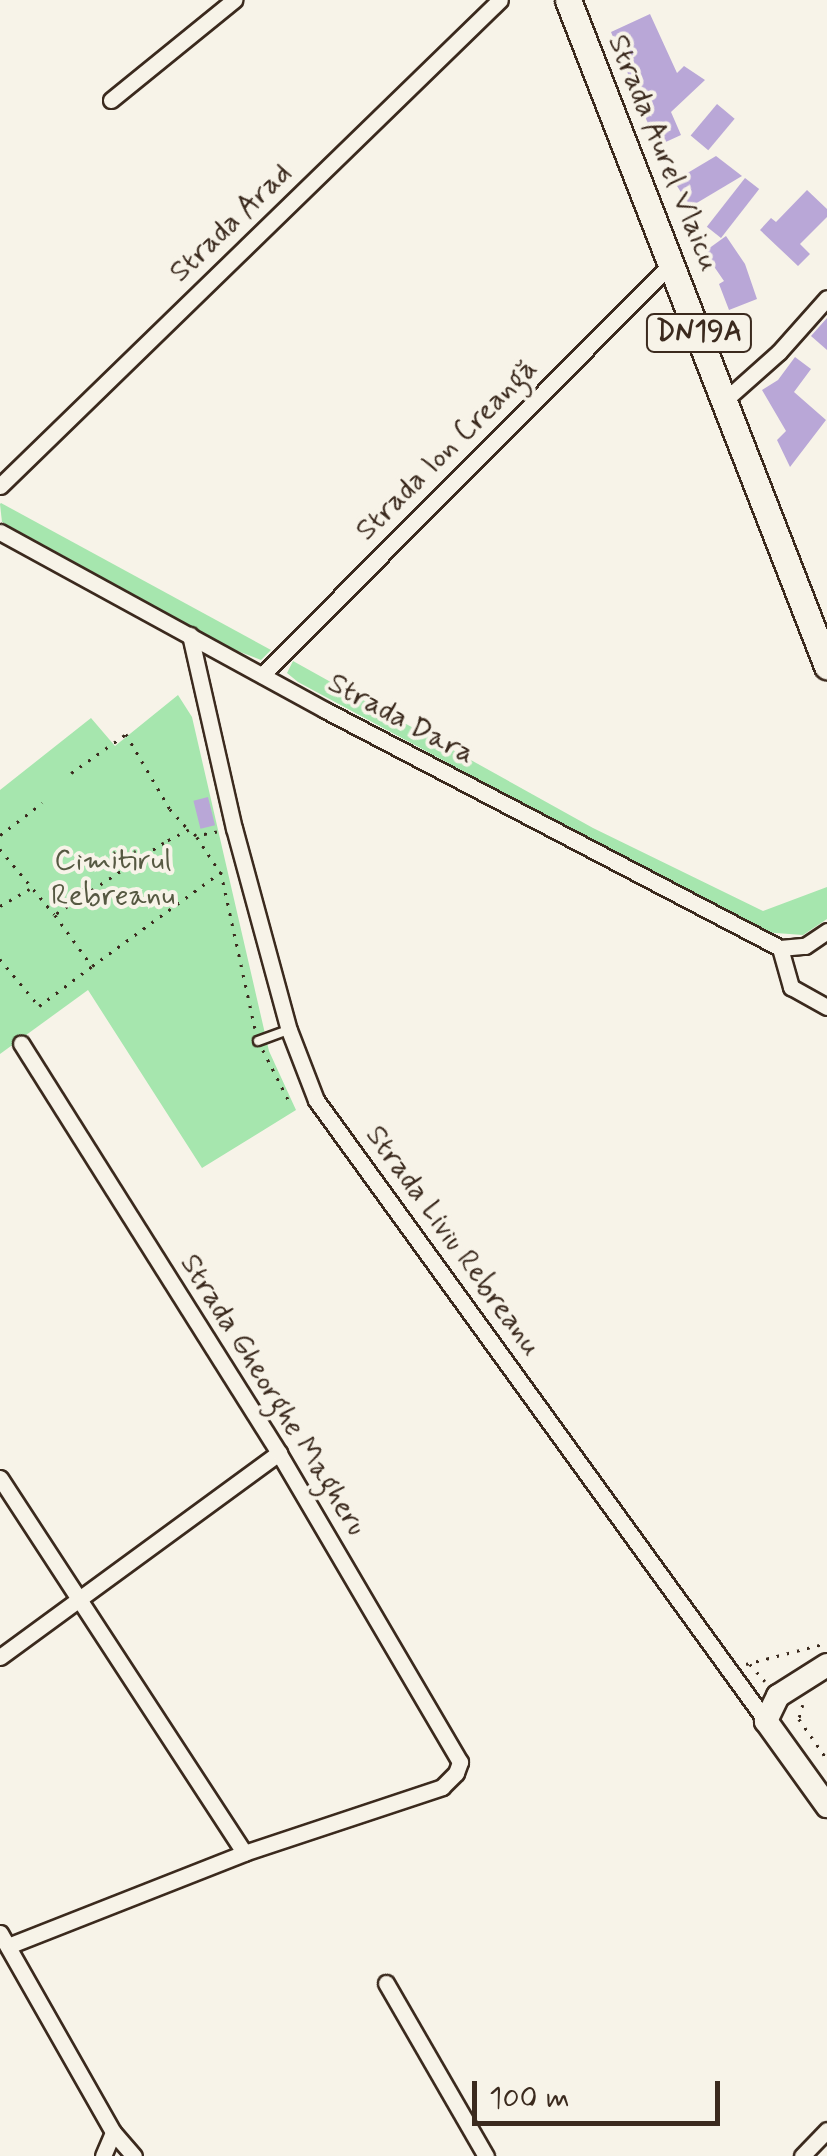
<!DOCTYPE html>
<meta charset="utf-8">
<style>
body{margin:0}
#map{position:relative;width:827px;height:2156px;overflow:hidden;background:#f7f3e8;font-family:Mynerve,sans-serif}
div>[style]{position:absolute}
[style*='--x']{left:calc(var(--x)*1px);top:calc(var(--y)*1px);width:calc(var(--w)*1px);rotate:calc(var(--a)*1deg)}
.green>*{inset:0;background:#a6e6ae}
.building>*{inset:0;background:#b9a7d7;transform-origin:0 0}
.path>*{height:2.5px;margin-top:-1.25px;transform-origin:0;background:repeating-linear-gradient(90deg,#3b2a1e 0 2.5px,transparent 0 10.5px)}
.roads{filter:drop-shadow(2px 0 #3b2a1e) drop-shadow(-2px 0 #3b2a1e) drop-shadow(0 2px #3b2a1e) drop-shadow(0 -2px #3b2a1e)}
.lane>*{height:8px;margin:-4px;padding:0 4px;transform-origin:4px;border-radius:4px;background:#f7f3e8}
.street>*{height:15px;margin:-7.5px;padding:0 7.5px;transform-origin:7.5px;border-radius:7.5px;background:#f7f3e8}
.secondary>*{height:22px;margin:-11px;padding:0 11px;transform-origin:11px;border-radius:11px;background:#f7f3e8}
.primary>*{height:25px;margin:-12.5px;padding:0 12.5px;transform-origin:12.5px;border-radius:12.5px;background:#f7f3e8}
span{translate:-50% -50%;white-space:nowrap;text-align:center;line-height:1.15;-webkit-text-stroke:8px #f7f3e8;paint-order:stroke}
.shield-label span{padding:2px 8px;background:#f7f3e8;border:2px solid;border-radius:8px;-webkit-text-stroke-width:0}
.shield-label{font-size:28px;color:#3b2a1e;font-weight:700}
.street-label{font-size:30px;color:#3b2a1e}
.park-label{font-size:30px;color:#565942}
.scale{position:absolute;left:472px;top:2081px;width:248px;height:45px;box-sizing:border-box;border:5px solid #3b2a1e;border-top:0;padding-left:12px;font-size:30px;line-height:35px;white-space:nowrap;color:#3b2a1e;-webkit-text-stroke:8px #f7f3e8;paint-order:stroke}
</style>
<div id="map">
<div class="green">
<i style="clip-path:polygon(0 504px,1px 503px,271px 650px,261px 660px,235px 650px,2px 522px)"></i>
<i style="clip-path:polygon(293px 661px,593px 828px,763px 911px,827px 887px,827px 919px,803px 935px,761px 932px,298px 682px,287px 673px)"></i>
<i style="clip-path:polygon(178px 695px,192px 717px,269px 1051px,296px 1110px,202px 1168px,88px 990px,0 1054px,0 790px,91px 718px,115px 746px)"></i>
</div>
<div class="building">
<i style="clip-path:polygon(650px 14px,677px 73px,684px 66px,705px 80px,671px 112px,681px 135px,657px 146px,611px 32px)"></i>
<i style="left:717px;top:104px;width:23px;height:41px;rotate:40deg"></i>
<i style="clip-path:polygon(716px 156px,742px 176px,690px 207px,674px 181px)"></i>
<i style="left:745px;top:178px;width:18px;height:62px;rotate:38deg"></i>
<i style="clip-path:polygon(807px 190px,827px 209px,827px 217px,800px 244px,810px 254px,798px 266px,760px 230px,771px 218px,776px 222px)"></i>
<i style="clip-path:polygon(726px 236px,745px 264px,757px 299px,729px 310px,719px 284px,724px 281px,704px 252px)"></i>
<i style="clip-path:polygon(827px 318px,827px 350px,811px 336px)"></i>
<i style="clip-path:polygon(795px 357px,811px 369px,794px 392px,826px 420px,790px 467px,777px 440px,786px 431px,762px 390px,778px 380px)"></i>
<i style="left:208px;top:797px;width:29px;height:15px;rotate:76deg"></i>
</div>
<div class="path">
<i style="--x:71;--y:773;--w:67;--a:-35.3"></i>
<i style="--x:126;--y:734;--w:87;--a:59.6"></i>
<i style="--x:170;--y:809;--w:27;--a:48"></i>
<i style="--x:217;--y:832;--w:21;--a:169"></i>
<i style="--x:196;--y:836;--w:9;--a:-139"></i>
<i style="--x:189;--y:830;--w:28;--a:153"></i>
<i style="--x:164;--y:843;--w:131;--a:146.6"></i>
<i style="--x:55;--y:915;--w:63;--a:54"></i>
<i style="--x:92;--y:966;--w:160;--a:-36.1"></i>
<i style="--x:221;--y:872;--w:160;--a:77.7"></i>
<i style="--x:0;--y:835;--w:53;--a:-37.3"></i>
<i style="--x:197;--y:837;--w:42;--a:56.7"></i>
<i style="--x:0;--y:849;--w:85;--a:50.3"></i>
<i style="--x:0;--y:906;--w:34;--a:-30"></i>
<i style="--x:0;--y:959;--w:61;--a:50.3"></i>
<i style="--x:39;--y:1006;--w:66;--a:-37"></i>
<i style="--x:263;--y:1050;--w:57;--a:63"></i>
<i style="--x:746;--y:1664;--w:84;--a:-14.5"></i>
<i style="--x:750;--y:1664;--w:23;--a:49"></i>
<i style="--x:803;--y:1705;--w:15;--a:106"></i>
<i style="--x:799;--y:1719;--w:49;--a:55"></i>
</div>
<div class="roads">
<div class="lane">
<i style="--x:258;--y:1041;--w:33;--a:-20"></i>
</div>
<div class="street">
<i style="--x:111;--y:100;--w:159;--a:-39.1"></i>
<i style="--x:725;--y:400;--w:72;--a:-41.6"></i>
<i style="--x:779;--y:352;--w:72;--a:-48.4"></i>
<i style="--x:0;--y:486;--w:697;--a:-44.19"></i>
<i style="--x:0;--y:532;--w:371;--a:28.7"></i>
<i style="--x:325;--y:710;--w:513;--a:27.61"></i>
<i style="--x:780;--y:948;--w:41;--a:74.2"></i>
<i style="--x:791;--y:987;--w:41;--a:29.1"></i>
<i style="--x:190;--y:635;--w:198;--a:77.2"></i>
<i style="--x:234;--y:828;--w:209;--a:74.8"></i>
<i style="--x:289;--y:1030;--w:75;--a:68.9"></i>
<i style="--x:316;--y:1100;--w:767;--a:54.07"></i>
<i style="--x:262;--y:675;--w:581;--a:-45.14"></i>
<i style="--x:780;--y:948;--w:25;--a:-5"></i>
<i style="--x:805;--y:946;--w:27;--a:-34"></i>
<i style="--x:0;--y:1478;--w:447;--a:56.9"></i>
<i style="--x:0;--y:1657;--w:346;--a:-36.2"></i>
<i style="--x:0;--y:1933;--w:229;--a:60.4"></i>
<i style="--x:113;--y:2132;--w:32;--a:49"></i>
<i style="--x:8;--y:1946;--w:254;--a:-21.5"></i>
<i style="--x:244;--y:1853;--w:209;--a:-18.4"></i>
<i style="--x:442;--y:1787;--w:20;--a:-45"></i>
<i style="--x:456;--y:1773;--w:12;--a:-70"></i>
<i style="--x:460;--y:1762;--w:358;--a:-120.4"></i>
<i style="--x:279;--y:1453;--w:484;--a:-122.2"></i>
<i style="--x:386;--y:1983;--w:200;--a:60"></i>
<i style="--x:103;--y:2156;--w:26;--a:-67"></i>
<i style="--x:802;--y:2156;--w:36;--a:-46"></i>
</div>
<div class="secondary">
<i style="--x:827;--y:1665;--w:58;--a:147.7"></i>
<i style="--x:778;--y:1696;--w:28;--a:116"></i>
<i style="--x:766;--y:1721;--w:105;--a:54.3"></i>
</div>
<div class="primary">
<i style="--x:568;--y:0;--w:715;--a:68.75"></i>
</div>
</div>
<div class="shield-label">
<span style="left:699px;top:333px">DN19A</span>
</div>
<div class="street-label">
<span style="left:663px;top:153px;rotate:68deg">Strada Aurel Vlaicu</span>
<span style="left:231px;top:223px;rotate:-44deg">Strada Arad</span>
<span style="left:447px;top:450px;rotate:-45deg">Strada Ion Creangă</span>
<span style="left:401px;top:719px;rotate:28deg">Strada Dara</span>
<span style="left:453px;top:1241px;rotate:54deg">Strada Liviu Rebreanu</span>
<span style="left:273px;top:1395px;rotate:58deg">Strada Gheorghe Magheru</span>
</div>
<div class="park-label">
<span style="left:113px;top:878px">Cimitirul<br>Rebreanu</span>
</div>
<div class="scale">100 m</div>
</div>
